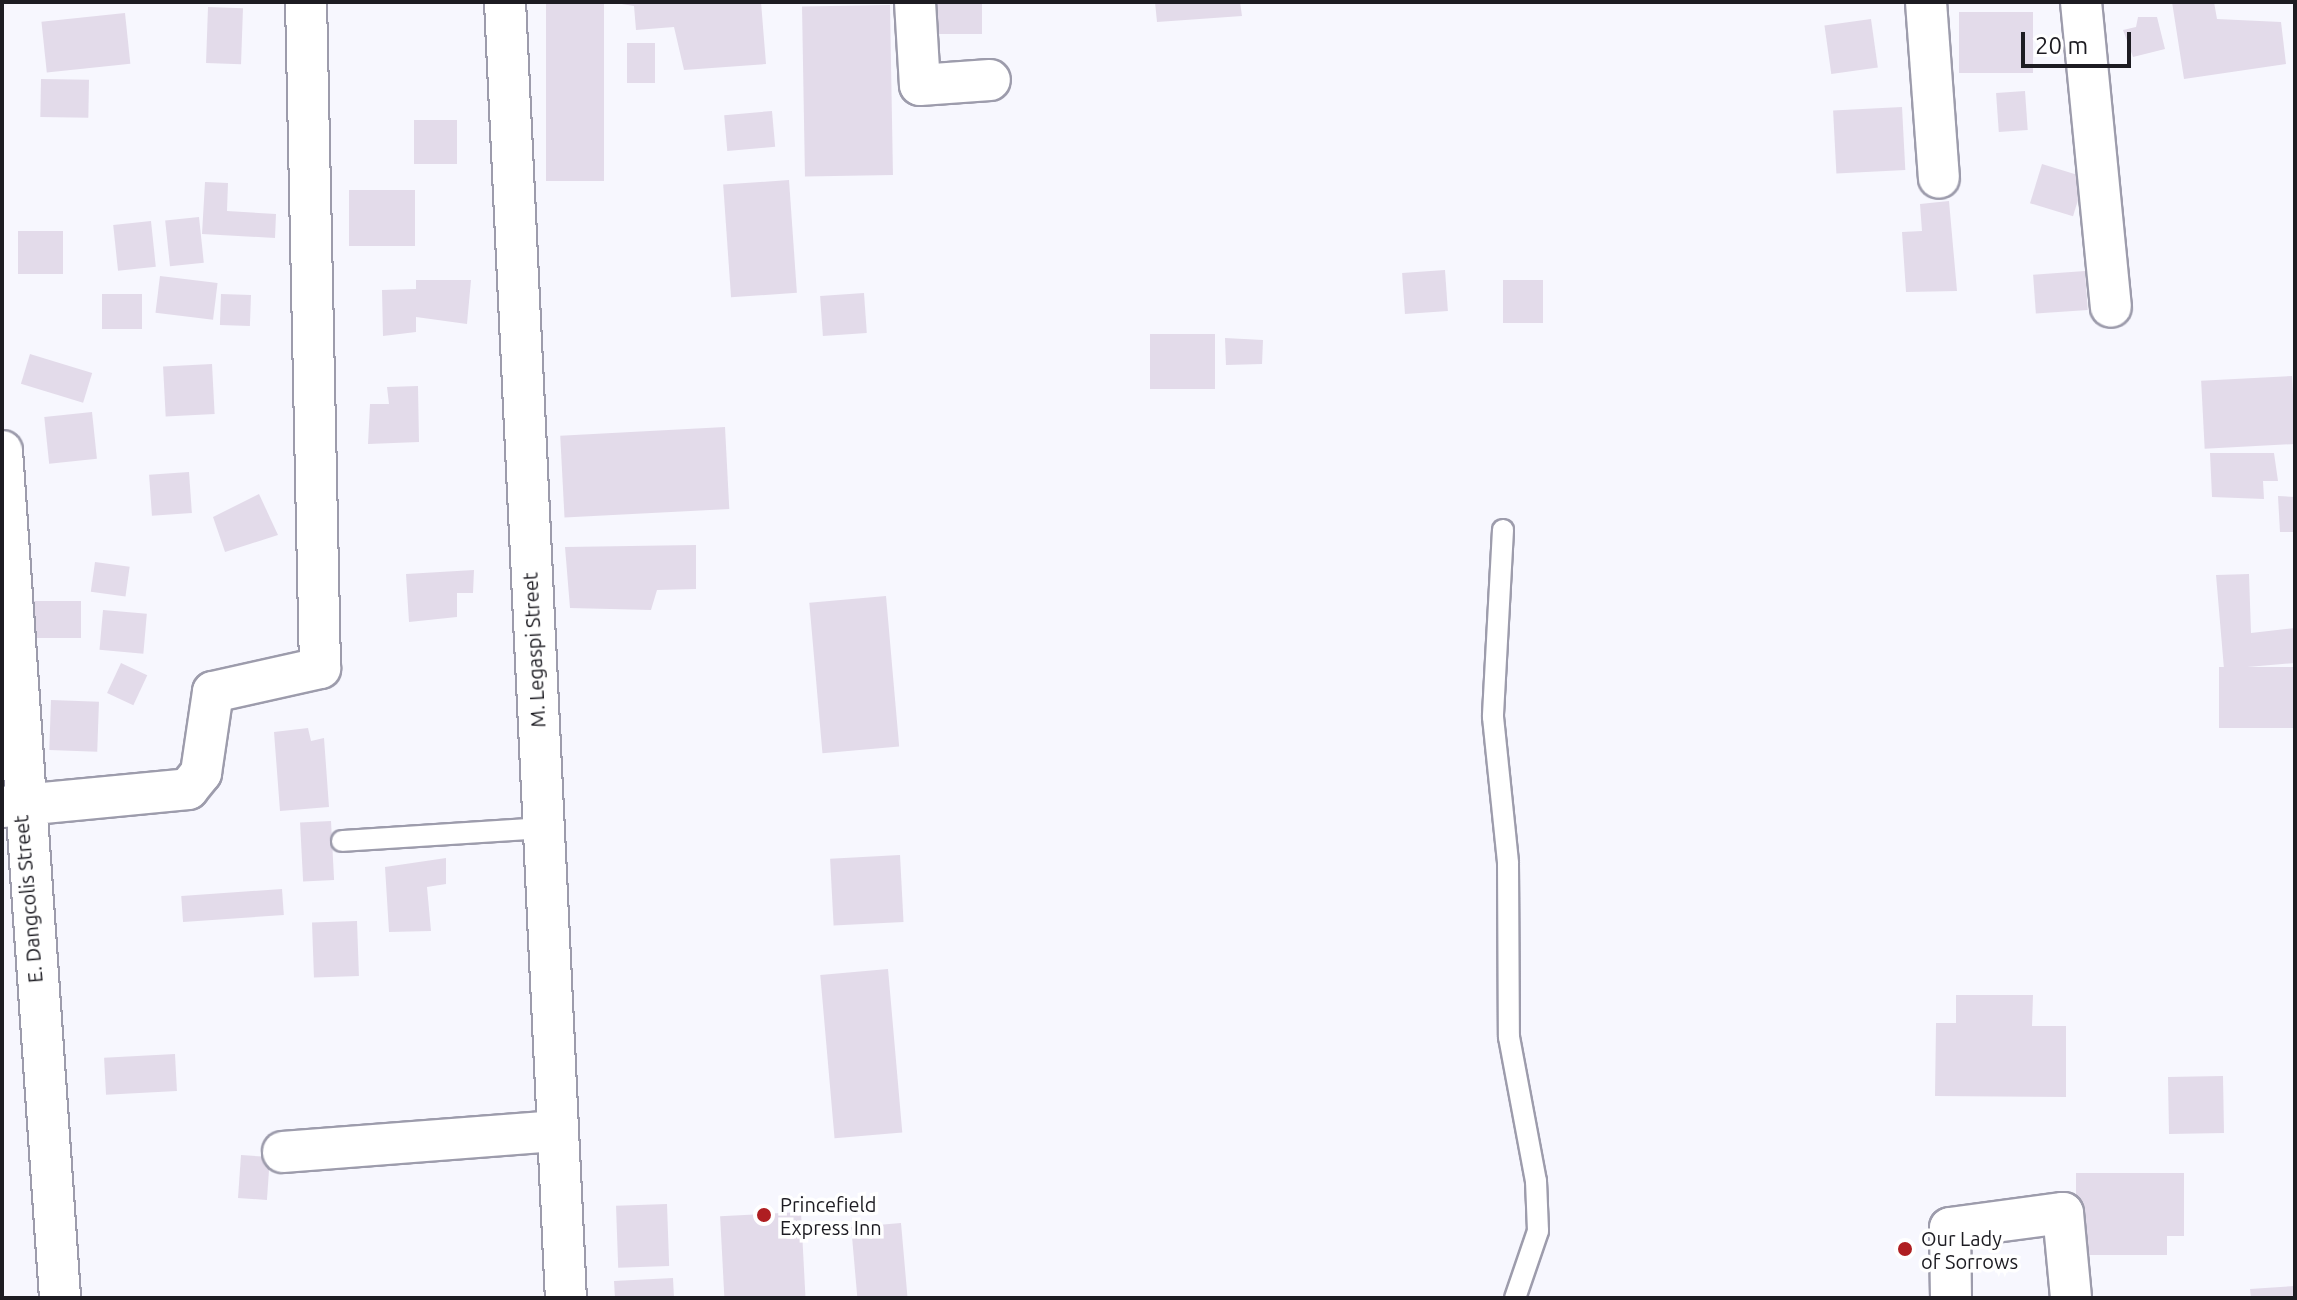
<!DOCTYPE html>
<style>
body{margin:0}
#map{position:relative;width:2297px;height:1300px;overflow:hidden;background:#f7f7fe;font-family:Ubuntu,sans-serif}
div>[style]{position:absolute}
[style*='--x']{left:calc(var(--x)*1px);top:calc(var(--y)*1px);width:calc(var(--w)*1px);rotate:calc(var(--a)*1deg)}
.building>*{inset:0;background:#e3dbea;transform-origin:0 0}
.roads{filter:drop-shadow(2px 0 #9d9cac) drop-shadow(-2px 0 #9d9cac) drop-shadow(0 2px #9d9cac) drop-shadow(0 -2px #9d9cac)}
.service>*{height:20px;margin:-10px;padding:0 10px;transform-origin:10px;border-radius:10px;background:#fff}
.minor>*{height:40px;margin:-20px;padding:0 20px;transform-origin:20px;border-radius:20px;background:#fff}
.dots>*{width:22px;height:22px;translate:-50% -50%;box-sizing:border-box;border:4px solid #fff;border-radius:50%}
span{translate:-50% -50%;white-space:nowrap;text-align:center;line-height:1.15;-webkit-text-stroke:7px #fff;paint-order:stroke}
.street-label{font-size:20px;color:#1d1c22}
.poi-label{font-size:20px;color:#1d1c22}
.left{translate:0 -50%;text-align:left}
.frame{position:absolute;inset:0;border:4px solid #1d1c22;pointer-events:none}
.scale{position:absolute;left:2021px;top:32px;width:110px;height:36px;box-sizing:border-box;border:4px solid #1d1c22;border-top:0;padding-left:10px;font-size:24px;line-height:28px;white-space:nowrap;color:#1d1c22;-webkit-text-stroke:6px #fff;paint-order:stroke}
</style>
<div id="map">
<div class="building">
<i style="left:546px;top:2px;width:58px;height:179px"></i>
<i style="clip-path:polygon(609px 2px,761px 2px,766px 64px,684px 70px,674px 27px,636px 30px,634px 6px)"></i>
<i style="left:929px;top:2px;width:53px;height:32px"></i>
<i style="clip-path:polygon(1155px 2px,1240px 2px,1242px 16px,1157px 22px)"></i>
<i style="clip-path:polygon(2172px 2px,2214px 2px,2217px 19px,2281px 22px,2286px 64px,2184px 79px)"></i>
<i style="left:890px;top:5px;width:170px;height:88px;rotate:89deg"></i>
<i style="left:208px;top:7px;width:35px;height:56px;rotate:2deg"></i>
<i style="left:1959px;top:12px;width:74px;height:61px"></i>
<i style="left:125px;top:13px;width:51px;height:84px;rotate:84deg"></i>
<i style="clip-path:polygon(2138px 17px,2157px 17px,2165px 49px,2133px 57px,2123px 30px,2136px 27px)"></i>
<i style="left:1871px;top:19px;width:49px;height:47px;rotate:82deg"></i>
<i style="left:627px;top:43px;width:28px;height:40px"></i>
<i style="left:41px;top:79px;width:48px;height:38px;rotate:1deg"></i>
<i style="left:2025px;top:91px;width:39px;height:29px;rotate:86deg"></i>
<i style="left:1902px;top:107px;width:63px;height:69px;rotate:87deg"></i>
<i style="left:772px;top:111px;width:36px;height:48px;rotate:85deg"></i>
<i style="left:414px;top:120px;width:43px;height:44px"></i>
<i style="left:2042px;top:164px;width:45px;height:41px;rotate:17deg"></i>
<i style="left:789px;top:180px;width:113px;height:66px;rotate:86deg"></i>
<i style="clip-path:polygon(205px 182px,228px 183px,227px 211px,276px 214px,275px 238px,202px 234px)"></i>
<i style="left:415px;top:190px;width:56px;height:66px;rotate:90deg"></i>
<i style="clip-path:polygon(1949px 201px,1957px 291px,1906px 292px,1902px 232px,1922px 231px,1920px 204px)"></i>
<i style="left:199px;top:217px;width:46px;height:34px;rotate:84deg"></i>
<i style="left:151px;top:221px;width:46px;height:38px;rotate:84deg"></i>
<i style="left:63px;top:231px;width:43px;height:45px;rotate:90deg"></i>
<i style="left:1445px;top:270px;width:41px;height:43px;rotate:86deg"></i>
<i style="left:2085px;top:271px;width:39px;height:52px;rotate:86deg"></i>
<i style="left:160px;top:276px;width:58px;height:37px;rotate:7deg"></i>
<i style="clip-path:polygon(416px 280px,471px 280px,467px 324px,416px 317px,416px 332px,383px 336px,382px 290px,416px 289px)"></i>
<i style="left:1503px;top:280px;width:40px;height:43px"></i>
<i style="left:864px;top:293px;width:40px;height:44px;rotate:86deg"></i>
<i style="left:102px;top:294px;width:40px;height:35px"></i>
<i style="left:221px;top:294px;width:30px;height:31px;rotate:2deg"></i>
<i style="left:1150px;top:334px;width:65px;height:55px"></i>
<i style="clip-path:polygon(1225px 338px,1263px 340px,1262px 364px,1226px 365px)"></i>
<i style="left:30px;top:354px;width:65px;height:31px;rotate:17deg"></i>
<i style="left:212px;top:364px;width:50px;height:49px;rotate:87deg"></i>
<i style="left:2292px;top:376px;width:68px;height:91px;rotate:87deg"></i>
<i style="clip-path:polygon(418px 386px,419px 442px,368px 444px,370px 404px,389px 404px,387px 387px)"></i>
<i style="left:92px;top:412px;width:47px;height:48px;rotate:84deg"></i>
<i style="left:725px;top:427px;width:82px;height:165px;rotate:87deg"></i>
<i style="clip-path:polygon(2210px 453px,2274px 453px,2278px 481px,2263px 481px,2264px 499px,2212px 497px)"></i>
<i style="left:189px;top:472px;width:41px;height:40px;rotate:86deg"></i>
<i style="clip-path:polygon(259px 494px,278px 535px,225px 552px,213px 517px)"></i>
<i style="clip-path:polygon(2278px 496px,2295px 497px,2295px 532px,2280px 532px)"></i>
<i style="clip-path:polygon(696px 545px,696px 589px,657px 590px,651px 610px,570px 608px,565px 547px)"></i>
<i style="left:95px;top:562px;width:35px;height:30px;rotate:8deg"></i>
<i style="clip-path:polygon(474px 570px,473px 593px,457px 593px,457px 617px,409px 622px,406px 574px)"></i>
<i style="clip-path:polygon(2249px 574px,2251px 633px,2295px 628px,2295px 663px,2224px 669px,2216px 575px)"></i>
<i style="left:886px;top:596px;width:151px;height:77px;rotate:85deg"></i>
<i style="left:34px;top:601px;width:47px;height:37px"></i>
<i style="left:103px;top:610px;width:44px;height:40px;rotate:5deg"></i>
<i style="left:121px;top:663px;width:29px;height:33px;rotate:25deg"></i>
<i style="left:2295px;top:667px;width:61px;height:76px;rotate:90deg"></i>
<i style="left:51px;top:700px;width:48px;height:50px;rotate:2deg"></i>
<i style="clip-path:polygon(308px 728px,311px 741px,324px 738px,329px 807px,280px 811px,274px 732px)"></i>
<i style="left:331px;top:821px;width:59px;height:31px;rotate:87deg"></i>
<i style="left:900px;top:855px;width:67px;height:70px;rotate:87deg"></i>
<i style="clip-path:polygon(446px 858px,446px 884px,427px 887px,431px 931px,389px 932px,385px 867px)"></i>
<i style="left:282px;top:889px;width:26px;height:101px;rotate:86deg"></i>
<i style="left:357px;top:921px;width:55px;height:45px;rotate:88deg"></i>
<i style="left:888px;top:969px;width:164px;height:68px;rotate:85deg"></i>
<i style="clip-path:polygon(1956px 995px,2033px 995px,2032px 1026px,2066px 1026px,2066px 1097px,1935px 1096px,1936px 1023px,1956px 1023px)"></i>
<i style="left:175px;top:1054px;width:37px;height:71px;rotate:87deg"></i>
<i style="left:2223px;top:1076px;width:57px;height:55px;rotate:89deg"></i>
<i style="left:241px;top:1155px;width:29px;height:43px;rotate:4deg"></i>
<i style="clip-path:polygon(2076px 1173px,2184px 1173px,2184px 1236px,2167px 1236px,2167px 1255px,2076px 1255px)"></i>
<i style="left:667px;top:1204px;width:62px;height:51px;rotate:88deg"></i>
<i style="left:801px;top:1212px;width:86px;height:81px;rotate:87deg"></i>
<i style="left:901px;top:1223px;width:75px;height:50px;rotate:85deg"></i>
<i style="clip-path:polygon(673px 1278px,674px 1298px,615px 1298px,614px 1281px)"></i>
<i style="clip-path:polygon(2295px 1286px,2295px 1298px,2251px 1298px,2250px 1289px)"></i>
</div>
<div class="roads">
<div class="service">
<i style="--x:1503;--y:530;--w:187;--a:93.1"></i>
<i style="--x:1493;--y:717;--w:147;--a:84.1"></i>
<i style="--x:1508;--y:863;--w:174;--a:89.7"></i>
<i style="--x:1509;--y:1037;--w:147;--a:79.4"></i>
<i style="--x:1536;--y:1181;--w:50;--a:87.7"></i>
<i style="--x:1538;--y:1231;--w:71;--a:108.9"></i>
<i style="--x:342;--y:841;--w:200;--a:-3.7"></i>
</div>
<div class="minor">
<i style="--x:505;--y:2;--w:1297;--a:87.31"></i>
<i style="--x:915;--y:2;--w:83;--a:86.6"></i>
<i style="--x:920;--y:85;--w:70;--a:-4.1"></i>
<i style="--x:1926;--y:2;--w:176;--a:85.8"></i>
<i style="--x:2081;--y:2;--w:306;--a:84.4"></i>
<i style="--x:2;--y:451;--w:849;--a:86.08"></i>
<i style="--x:2;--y:807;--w:187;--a:-5.5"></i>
<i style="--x:188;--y:789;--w:21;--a:-51"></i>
<i style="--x:201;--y:773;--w:82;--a:-81.6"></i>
<i style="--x:213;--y:692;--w:110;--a:-12.6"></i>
<i style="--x:320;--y:668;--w:666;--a:-91.2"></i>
<i style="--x:283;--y:1152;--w:275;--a:-4.4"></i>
<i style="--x:1951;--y:1298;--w:70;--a:-90.8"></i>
<i style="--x:1950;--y:1228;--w:114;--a:-7.6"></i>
<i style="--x:2063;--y:1213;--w:85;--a:84.6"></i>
</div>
</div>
<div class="dots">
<i style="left:764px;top:1215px;background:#af1e21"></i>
<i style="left:1905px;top:1249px;background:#af1e21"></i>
</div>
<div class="street-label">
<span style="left:534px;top:650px;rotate:-93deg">M. Legaspi Street</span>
<span style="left:28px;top:899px;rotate:-95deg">E. Dangcolis Street</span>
</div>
<div class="poi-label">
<span class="left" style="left:780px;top:1216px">Princefield<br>Express Inn</span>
<span class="left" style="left:1921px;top:1250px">Our Lady<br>of Sorrows</span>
</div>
<div class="frame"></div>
<div class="scale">20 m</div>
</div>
